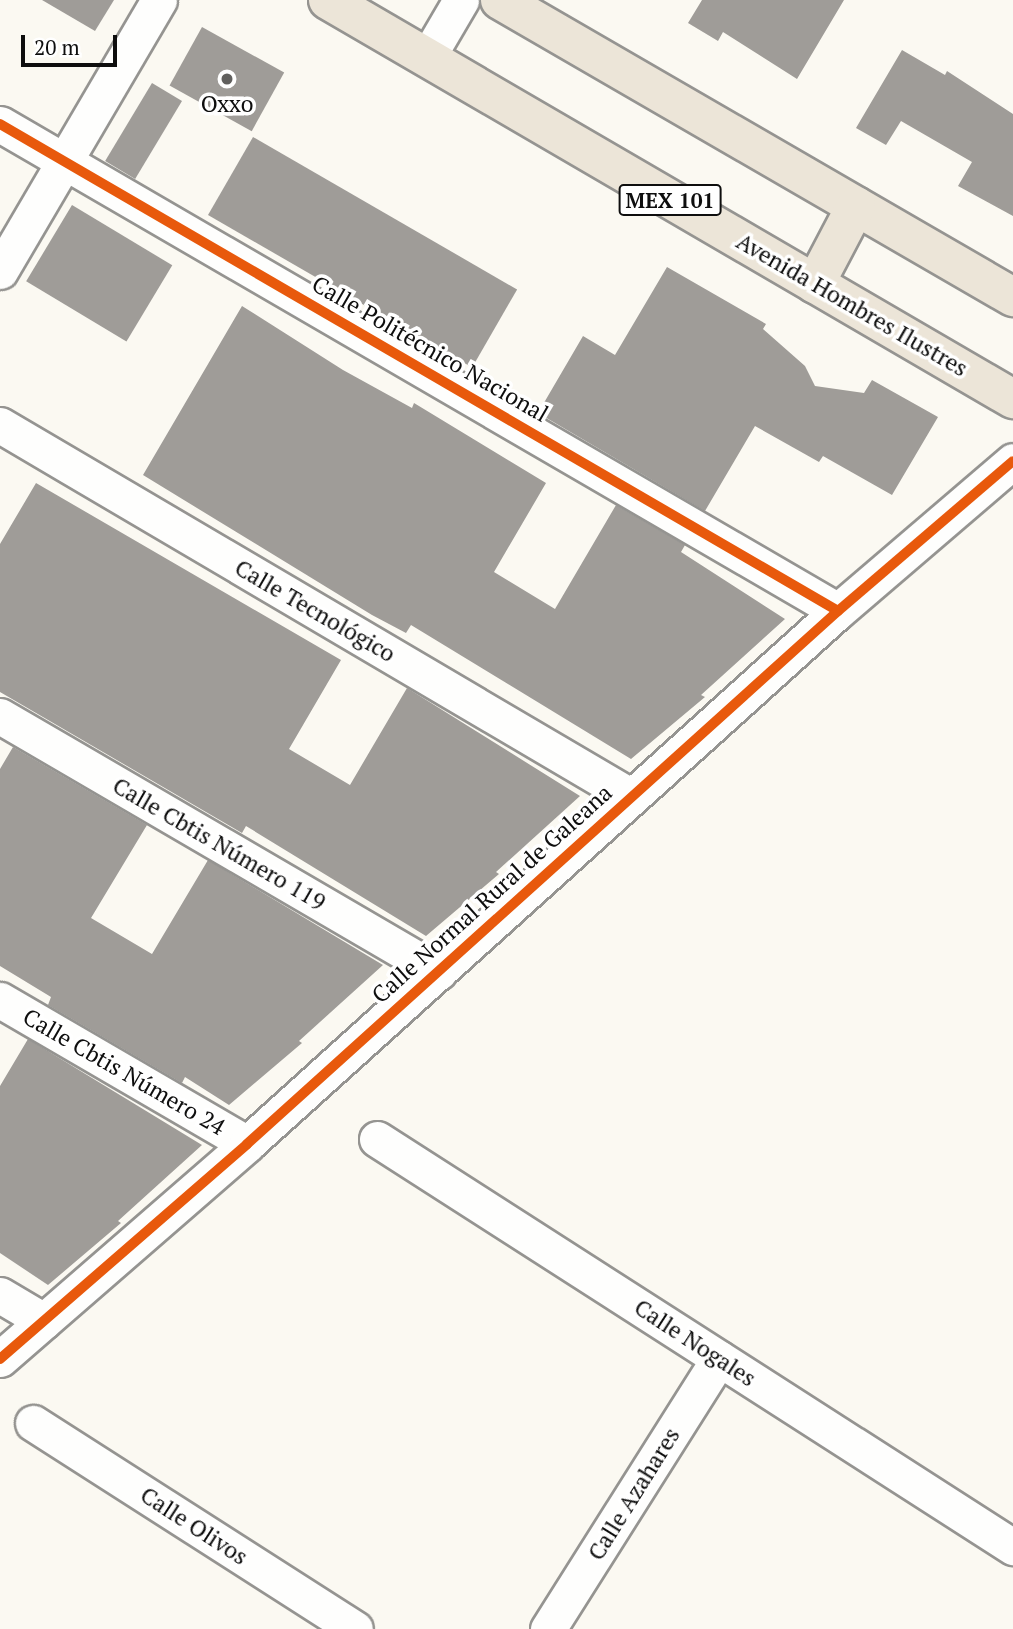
<!DOCTYPE html>
<meta charset="utf-8">
<style>
body{margin:0}
#map{position:relative;width:1013px;height:1629px;overflow:hidden;background:#fbf9f2;font-family:"PT Serif",serif}
div>[style]{position:absolute}
[style*='--x']{left:calc(var(--x)*1px);top:calc(var(--y)*1px);width:calc(var(--w)*1px);rotate:calc(var(--a)*1deg)}
.building>*{inset:0;background:#9f9c98;transform-origin:0 0}
.roads{filter:drop-shadow(2px 0 #959491) drop-shadow(-2px 0 #959491) drop-shadow(0 2px #959491) drop-shadow(0 -2px #959491)}
.minor>*{height:35px;margin:-17.5px;padding:0 17.5px;transform-origin:17.5px;border-radius:17.5px;background:#fefefd}
.primary>*{height:38px;margin:-19px;padding:0 19px;transform-origin:19px;border-radius:19px;background:#ece5d8}
.cycleway>*{height:10px;margin:-5px;padding:0 5px;transform-origin:5px;border-radius:5px;background:#e8590c}
.dots>*{width:19px;height:19px;translate:-50% -50%;box-sizing:border-box;border:4px solid #fff;border-radius:50%}
span{translate:-50% -50%;white-space:nowrap;text-align:center;line-height:1.15;-webkit-text-stroke:7px #fff;paint-order:stroke}
.shield-label span{padding:2px 5px;background:#fff;border:2px solid;border-radius:5px;-webkit-text-stroke-width:0}
.shield-label{font-size:21px;color:#0e0e0e;font-weight:700}
.poi-label{font-size:23px;color:#0e0e0e}
.street-label{font-size:23px;color:#0e0e0e}
.scale{position:absolute;left:21px;top:35px;width:96px;height:32px;box-sizing:border-box;border:4px solid #0e0e0e;border-top:0;padding-left:9px;font-size:21px;line-height:24px;white-space:nowrap;color:#0e0e0e;-webkit-text-stroke:5px #fff;paint-order:stroke}
</style>
<div id="map">
<div class="building">
<i style="clip-path:polygon(42px 0,114px 0,95px 31px)"></i>
<i style="clip-path:polygon(702px 0,844px 0,797px 79px,723px 32px,718px 41px,688px 23px)"></i>
<i style="left:202px;top:27px;width:94px;height:67px;rotate:29deg"></i>
<i style="clip-path:polygon(902px 50px,945px 75px,947px 71px,1013px 114px,1013px 216px,958px 186px,972px 162px,901px 121px,886px 145px,856px 128px)"></i>
<i style="left:152px;top:83px;width:35px;height:91px;rotate:31deg"></i>
<i style="left:253px;top:137px;width:305px;height:90px;rotate:30deg"></i>
<i style="left:72px;top:205px;width:117px;height:89px;rotate:31deg"></i>
<i style="clip-path:polygon(667px 267px,766px 324px,763px 329px,805px 366px,815px 386px,864px 393px,872px 380px,938px 417px,892px 495px,823px 456px,819px 462px,755px 426px,705px 511px,538px 413px,583px 336px,615px 355px)"></i>
<i style="clip-path:polygon(242px 306px,343px 370px,412px 408px,414px 403px,546px 483px,494px 572px,555px 609px,616px 505px,685px 545px,681px 552px,785px 619px,701px 695px,705px 697px,631px 759px,411px 625px,406px 633px,372px 615px,143px 475px)"></i>
<i style="clip-path:polygon(36px 483px,341px 660px,289px 749px,350px 785px,407px 688px,580px 796px,496px 872px,499px 874px,426px 936px,246px 826px,242px 833px,0 692px,0 544px)"></i>
<i style="clip-path:polygon(13px 747px,147px 825px,91px 918px,152px 954px,208px 860px,383px 965px,299px 1041px,302px 1043px,229px 1105px,185px 1077px,182px 1083px,48px 1005px,51px 997px,0 966px,0 769px)"></i>
<i style="clip-path:polygon(28px 1039px,202px 1145px,118px 1221px,121px 1223px,48px 1285px,0 1253px,0 1086px)"></i>
</div>
<div class="roads">
<div class="minor">
<i style="--x:427;--y:58;--w:67;--a:-59.6"></i>
<i style="--x:0;--y:124;--w:969;--a:30.16"></i>
<i style="--x:0;--y:271;--w:314;--a:-59.6"></i>
<i style="--x:0;--y:425;--w:731;--a:30.49"></i>
<i style="--x:0;--y:716;--w:508;--a:30.25"></i>
<i style="--x:0;--y:1000;--w:286;--a:30.2"></i>
<i style="--x:377;--y:1139;--w:756;--a:32.68"></i>
<i style="--x:0;--y:1295;--w:51;--a:30.6"></i>
<i style="--x:0;--y:1359;--w:327;--a:-41"></i>
<i style="--x:247;--y:1144;--w:796;--a:-42.05"></i>
<i style="--x:838;--y:611;--w:230;--a:-40.6"></i>
<i style="--x:33;--y:1423;--w:382;--a:32.6"></i>
<i style="--x:548;--y:1629;--w:320;--a:-57.7"></i>
</div>
<div class="primary">
<i style="--x:328;--y:0;--w:793;--a:30.22"></i>
<i style="--x:500;--y:0;--w:593;--a:30.07"></i>
<i style="--x:815;--y:284;--w:88;--a:-62.3"></i>
</div>
</div>
<div class="cycleway">
<i style="--x:0;--y:124;--w:969;--a:30.16"></i>
<i style="--x:0;--y:1359;--w:327;--a:-41"></i>
<i style="--x:247;--y:1144;--w:796;--a:-42.05"></i>
<i style="--x:838;--y:611;--w:230;--a:-40.6"></i>
</div>
<div class="dots">
<i style="left:227px;top:79px;background:#61605e"></i>
</div>
<div class="shield-label">
<span style="left:670px;top:200px">MEX 101</span>
</div>
<div class="poi-label">
<span style="left:227px;top:104px">Oxxo</span>
</div>
<div class="street-label">
<span style="left:852px;top:305px;rotate:30deg">Avenida Hombres Ilustres</span>
<span style="left:430px;top:349px;rotate:30deg">Calle Politécnico Nacional</span>
<span style="left:315px;top:611px;rotate:30deg">Calle Tecnológico</span>
<span style="left:219px;top:844px;rotate:30deg">Calle Cbtis Número 119</span>
<span style="left:492px;top:894px;rotate:-42deg">Calle Normal Rural de Galeana</span>
<span style="left:124px;top:1072px;rotate:30deg">Calle Cbtis Número 24</span>
<span style="left:695px;top:1343px;rotate:33deg">Calle Nogales</span>
<span style="left:634px;top:1494px;rotate:-58deg">Calle Azahares</span>
<span style="left:194px;top:1526px;rotate:33deg">Calle Olivos</span>
</div>
<div class="scale">20 m</div>
</div>
